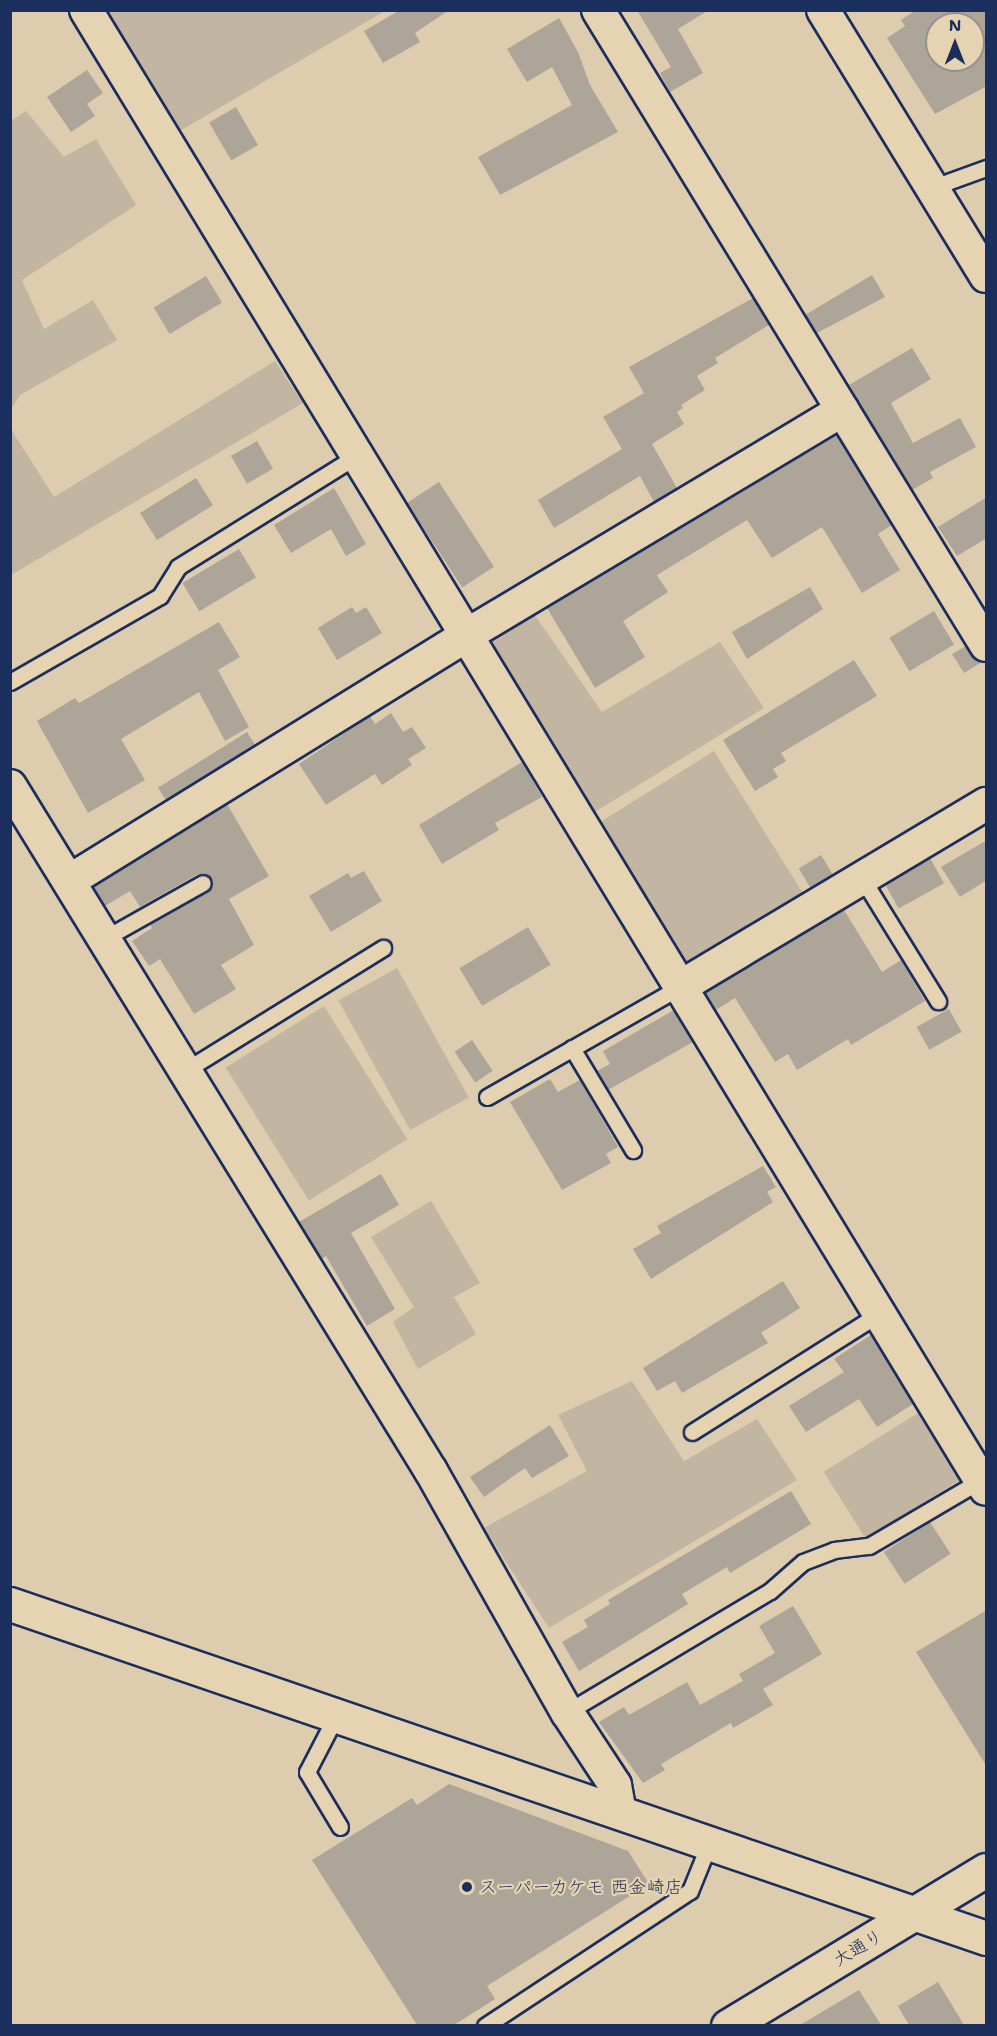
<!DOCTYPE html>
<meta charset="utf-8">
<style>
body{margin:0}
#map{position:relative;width:997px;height:2036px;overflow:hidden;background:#deccae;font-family:"Shantell Sans","Klee One",sans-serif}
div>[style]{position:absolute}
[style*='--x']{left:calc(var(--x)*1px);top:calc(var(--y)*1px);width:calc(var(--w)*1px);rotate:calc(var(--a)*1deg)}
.green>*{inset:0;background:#c2b5a2;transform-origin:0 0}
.building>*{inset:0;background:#aea599;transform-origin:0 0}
.roads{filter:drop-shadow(2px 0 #1b2f5e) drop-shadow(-2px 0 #1b2f5e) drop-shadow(0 2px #1b2f5e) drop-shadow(0 -2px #1b2f5e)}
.lane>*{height:15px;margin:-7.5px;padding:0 7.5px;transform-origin:7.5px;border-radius:7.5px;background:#e6d3b1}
.street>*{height:32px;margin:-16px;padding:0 16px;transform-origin:16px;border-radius:16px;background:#e6d3b1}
.secondary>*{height:33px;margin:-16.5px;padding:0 16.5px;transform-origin:16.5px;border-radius:16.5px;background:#e6d3b1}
.dots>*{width:16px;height:16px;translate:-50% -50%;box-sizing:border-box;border:3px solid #e6d3b1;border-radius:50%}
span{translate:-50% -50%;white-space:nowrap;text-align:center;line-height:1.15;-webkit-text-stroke:4.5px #e6d3b1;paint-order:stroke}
.poi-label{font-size:18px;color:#1b2f5e}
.left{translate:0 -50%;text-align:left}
.street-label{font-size:18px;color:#1b2f5e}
.frame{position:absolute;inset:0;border:12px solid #1b2f5e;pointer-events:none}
.north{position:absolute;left:925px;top:12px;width:60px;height:60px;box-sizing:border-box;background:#e6d3b1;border:2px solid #959190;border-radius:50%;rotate:0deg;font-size:16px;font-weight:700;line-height:24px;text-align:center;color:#1b2f5e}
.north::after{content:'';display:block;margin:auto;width:21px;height:27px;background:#1b2f5e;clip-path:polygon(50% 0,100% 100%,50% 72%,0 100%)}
</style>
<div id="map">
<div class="green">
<i style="clip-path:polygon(102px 11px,385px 11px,178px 132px)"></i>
<i style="clip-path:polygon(26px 111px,64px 157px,96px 139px,136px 205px,22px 280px,44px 329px,93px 300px,117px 340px,20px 395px,11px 409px,11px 121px)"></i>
<i style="clip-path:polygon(275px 361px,303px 403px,11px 575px,11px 429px,54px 497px)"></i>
<i style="clip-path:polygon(532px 611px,602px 712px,720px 642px,764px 708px,590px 815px,482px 643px)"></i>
<i style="left:714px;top:751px;width:176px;height:137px;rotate:58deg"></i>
<i style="left:397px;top:968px;width:148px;height:67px;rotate:61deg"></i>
<i style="left:324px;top:1006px;width:157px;height:116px;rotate:58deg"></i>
<i style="clip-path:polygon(431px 1201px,480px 1283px,454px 1297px,476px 1334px,418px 1369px,393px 1322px,414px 1307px,371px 1237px)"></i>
<i style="clip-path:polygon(632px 1381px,684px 1461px,757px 1419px,797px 1480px,549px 1628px,484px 1528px,587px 1471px,558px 1415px)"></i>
<i style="left:918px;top:1413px;width:79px;height:111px;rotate:58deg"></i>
</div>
<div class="building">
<i style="clip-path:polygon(400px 10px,449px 10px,415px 33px,420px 42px,383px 63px,364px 31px)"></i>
<i style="clip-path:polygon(637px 10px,709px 10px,678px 29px,703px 73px,670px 92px,660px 73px,671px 67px)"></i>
<i style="clip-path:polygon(evenodd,916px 10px,987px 10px,987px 86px,935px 114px,887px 38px,905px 26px,901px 20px,916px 10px,937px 24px,973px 24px,973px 60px,937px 60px,937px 24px)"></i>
<i style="clip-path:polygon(559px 18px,578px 52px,590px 85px,618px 132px,500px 195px,478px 157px,572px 105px,552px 67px,527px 82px,507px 49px)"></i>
<i style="clip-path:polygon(87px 70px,103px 93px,87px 104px,95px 116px,71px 132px,47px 97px)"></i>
<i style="left:236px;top:107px;width:44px;height:31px;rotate:60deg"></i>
<i style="clip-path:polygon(872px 275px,885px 297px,817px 333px,805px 315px)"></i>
<i style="left:206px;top:276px;width:31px;height:61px;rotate:59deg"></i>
<i style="clip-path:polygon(753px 298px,769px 325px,715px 358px,718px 363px,697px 376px,705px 390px,681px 405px,683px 408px,677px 412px,684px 424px,652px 444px,677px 488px,654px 502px,640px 476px,554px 528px,538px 500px,622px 449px,603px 417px,644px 393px,629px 367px)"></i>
<i style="clip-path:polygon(912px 348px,931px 379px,891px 403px,913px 443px,960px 418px,976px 447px,930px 472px,933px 478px,912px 490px,849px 385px)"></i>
<i style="clip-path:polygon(837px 435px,892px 525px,878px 534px,900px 570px,862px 593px,822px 527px,772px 558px,747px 520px,657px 575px,668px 592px,623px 621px,645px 657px,595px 688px,547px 608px)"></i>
<i style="left:257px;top:441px;width:32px;height:30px;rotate:60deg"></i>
<i style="left:196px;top:478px;width:32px;height:66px;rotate:58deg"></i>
<i style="left:439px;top:482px;width:101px;height:38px;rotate:57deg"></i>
<i style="clip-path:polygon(334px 488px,366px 544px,346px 556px,331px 529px,291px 553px,274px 525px)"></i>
<i style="clip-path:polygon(987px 497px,987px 538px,957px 556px,938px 527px)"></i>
<i style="left:239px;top:549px;width:33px;height:66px;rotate:59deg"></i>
<i style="clip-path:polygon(810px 587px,823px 609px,747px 659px,732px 632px)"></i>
<i style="clip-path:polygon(352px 607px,356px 613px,366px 607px,382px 633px,337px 660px,318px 628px)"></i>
<i style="left:934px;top:611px;width:39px;height:52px;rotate:59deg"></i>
<i style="clip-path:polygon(219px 622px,240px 657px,218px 670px,249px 727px,225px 741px,199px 692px,121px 739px,145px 780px,88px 813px,37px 721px,75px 698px,79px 703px)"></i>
<i style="clip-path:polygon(966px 646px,982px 662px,964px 673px,952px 654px)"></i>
<i style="clip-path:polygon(854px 660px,877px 696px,781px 753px,786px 761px,773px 769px,778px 777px,755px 791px,723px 740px)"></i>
<i style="clip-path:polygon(391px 713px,403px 732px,412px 727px,426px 748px,408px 759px,412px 765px,382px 785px,375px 774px,326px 805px,299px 764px,370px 716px,375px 724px)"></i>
<i style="left:247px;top:732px;width:15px;height:105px;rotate:58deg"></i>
<i style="clip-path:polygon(522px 762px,542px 797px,495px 823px,499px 830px,442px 864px,419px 825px)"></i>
<i style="clip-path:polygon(227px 804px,269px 876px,229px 899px,254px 945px,221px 965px,236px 989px,194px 1014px,160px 959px,149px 966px,132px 941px,152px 928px,150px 924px,208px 891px,211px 878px,198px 874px,140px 907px,130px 891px,105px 906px,93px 887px)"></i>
<i style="clip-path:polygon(987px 840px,987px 880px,960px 897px,941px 867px)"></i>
<i style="left:821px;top:855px;width:23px;height:26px;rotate:59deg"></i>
<i style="left:930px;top:858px;width:29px;height:52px;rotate:61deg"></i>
<i style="clip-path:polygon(364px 871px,382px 901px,331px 932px,309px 896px,348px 873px,351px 878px)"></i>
<i style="clip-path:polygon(844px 910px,882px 972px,901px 960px,925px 1001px,851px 1045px,848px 1039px,797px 1070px,788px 1054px,775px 1062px,735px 998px,716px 1010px,705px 993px)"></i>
<i style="left:528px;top:927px;width:44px;height:80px;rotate:59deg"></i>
<i style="left:949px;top:1009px;width:26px;height:37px;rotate:61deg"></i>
<i style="clip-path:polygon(674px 1010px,693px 1042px,608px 1090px,597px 1071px,610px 1064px,603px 1051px)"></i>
<i style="left:472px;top:1040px;width:37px;height:21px;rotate:56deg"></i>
<i style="clip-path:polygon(550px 1079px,558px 1092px,580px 1080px,618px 1147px,606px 1154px,611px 1163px,562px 1190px,510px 1102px)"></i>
<i style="clip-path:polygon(763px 1166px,776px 1187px,767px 1192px,773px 1202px,651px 1279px,633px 1249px,661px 1233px,657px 1226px)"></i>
<i style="clip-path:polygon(381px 1174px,399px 1205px,351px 1233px,395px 1309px,367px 1326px,326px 1256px,322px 1259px,299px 1222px)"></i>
<i style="clip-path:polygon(783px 1281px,800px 1308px,761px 1333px,768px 1343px,682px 1393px,675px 1381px,657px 1391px,643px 1368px)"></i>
<i style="clip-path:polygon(871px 1335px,913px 1404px,877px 1427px,859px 1399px,806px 1432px,789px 1406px,844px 1372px,834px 1359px)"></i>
<i style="clip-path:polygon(550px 1425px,569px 1456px,532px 1478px,525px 1468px,484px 1497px,470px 1477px)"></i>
<i style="clip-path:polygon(791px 1491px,811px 1524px,730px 1573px,727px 1567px,682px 1594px,688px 1604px,579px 1671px,562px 1642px,588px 1627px,584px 1620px,610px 1604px,608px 1600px)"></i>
<i style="left:930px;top:1522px;width:38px;height:55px;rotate:57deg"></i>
<i style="clip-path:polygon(793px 1606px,822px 1654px,763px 1689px,773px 1705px,733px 1728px,731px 1723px,661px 1764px,665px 1770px,643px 1783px,599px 1722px,624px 1707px,629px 1715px,687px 1682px,700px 1705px,743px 1681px,739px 1674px,775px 1653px,759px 1626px)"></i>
<i style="clip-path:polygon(987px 1610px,987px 1767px,916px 1652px)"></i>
<i style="clip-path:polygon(449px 1784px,628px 1851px,649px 1884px,487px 1986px,495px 1999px,454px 2025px,417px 2025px,312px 1860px,412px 1798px,417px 1805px)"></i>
<i style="clip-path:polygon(938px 1982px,964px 2025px,909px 2025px,898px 2006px)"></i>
<i style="clip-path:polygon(859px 1990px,881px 2025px,800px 2025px)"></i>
</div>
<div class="roads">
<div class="lane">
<i style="--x:931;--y:188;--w:59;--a:-20"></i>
<i style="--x:10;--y:682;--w:173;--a:-29.8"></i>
<i style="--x:160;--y:596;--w:34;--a:-58"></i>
<i style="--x:178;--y:567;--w:210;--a:-31.9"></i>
<i style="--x:862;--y:878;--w:145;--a:58.3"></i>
<i style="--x:105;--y:938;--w:112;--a:-29.3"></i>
<i style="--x:572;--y:1048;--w:119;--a:59.1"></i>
<i style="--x:186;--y:1070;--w:232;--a:-31.8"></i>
<i style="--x:487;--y:1097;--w:222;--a:-29.7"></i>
<i style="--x:692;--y:1432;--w:221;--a:-32.3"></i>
<i style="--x:567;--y:1712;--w:236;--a:-30.8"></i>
<i style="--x:770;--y:1591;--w:44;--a:-41.3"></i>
<i style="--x:803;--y:1562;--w:33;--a:-21"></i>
<i style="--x:834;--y:1550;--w:35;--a:-7"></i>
<i style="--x:869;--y:1546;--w:130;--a:-30.5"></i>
<i style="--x:336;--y:1716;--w:63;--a:117.4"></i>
<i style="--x:307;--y:1772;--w:64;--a:59"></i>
<i style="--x:485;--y:2026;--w:245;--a:-33.4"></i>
<i style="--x:690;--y:1891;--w:51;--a:-68"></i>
</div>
<div class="street">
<i style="--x:86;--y:10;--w:1731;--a:58.68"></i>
<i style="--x:598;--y:10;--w:744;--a:58.57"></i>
<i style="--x:823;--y:10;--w:312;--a:58.5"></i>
<i style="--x:10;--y:786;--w:804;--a:58.43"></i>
<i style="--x:431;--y:1471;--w:277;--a:60.6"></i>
<i style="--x:567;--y:1712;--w:87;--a:56.7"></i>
<i style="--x:615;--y:1785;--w:28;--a:80"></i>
<i style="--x:69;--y:881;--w:466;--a:-31.7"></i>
<i style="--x:465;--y:636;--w:440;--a:-30.9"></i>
<i style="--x:680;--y:987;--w:357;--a:-30.9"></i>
</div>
<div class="secondary">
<i style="--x:10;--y:1604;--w:1032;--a:18.89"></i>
<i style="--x:728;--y:2026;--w:301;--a:-31.2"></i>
</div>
</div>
<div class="dots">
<i style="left:467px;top:1887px;background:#1b2f5e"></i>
</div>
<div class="poi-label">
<span class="left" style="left:479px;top:1887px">スーパーカケモ 西金崎店</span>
</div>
<div class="street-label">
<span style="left:858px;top:1948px;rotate:-31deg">大通り</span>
</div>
<div class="frame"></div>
<div class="north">N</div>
</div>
